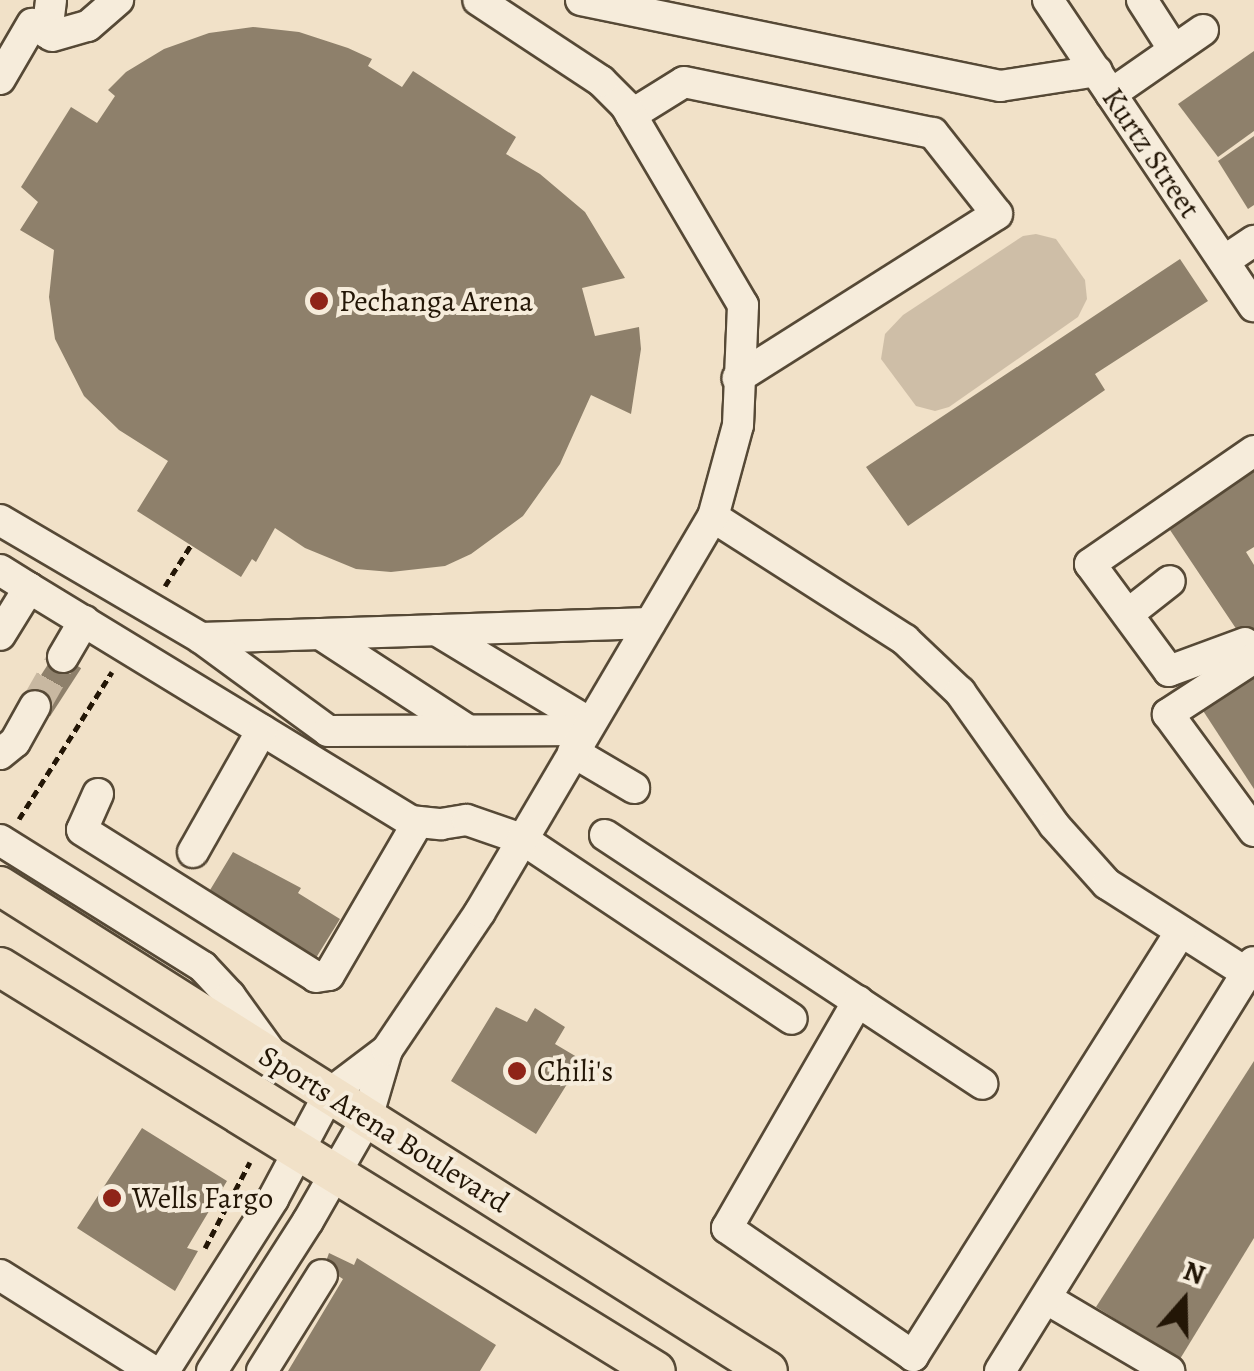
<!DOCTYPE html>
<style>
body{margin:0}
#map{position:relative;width:1254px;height:1371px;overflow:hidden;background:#f1e1c8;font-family:Alegreya,serif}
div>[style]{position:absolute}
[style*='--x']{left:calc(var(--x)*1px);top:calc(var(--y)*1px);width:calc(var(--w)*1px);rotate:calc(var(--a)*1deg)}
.green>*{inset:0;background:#cebea7}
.building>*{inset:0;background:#8e806b;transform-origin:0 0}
.minor-tunnel>*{height:30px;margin-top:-15px;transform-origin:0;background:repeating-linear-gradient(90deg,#c8b8a1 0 30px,transparent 0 45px)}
.path>*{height:5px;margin-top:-2.5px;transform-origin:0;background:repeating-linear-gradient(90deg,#231606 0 8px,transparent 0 13px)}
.roads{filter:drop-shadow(2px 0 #564936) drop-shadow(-2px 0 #564936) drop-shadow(0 2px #564936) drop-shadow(0 -2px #564936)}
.minor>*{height:30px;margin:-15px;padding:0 15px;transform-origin:15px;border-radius:15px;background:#f6ecdb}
.major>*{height:38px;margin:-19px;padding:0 19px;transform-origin:19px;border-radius:19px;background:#f1e1c8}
.dots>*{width:28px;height:28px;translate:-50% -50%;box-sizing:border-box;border:5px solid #f6ecdb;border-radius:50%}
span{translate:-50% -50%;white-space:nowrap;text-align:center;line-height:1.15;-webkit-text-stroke:8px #f6ecdb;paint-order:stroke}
.street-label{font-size:30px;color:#231606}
.poi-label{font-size:30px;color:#231606}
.left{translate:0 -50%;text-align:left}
.north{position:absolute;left:1134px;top:1251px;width:100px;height:100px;-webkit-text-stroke:8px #f6ecdb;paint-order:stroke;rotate:20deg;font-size:28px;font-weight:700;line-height:40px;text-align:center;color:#231606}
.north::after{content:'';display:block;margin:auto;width:35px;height:45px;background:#231606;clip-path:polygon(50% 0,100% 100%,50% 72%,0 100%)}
</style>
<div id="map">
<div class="green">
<i style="clip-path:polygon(1036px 234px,1056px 239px,1085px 280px,1087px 299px,1078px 317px,949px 407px,935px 411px,916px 406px,881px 359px,885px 334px,903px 315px,1023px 236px)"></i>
</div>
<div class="building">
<i style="clip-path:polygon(253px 27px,299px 32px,348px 48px,372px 59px,368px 66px,402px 87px,413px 71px,516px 137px,506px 154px,540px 174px,585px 212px,625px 278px,582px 288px,595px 336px,639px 327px,641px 349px,631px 414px,591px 395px,560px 464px,523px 516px,471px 554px,445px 566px,391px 572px,356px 569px,305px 548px,275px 528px,256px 562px,252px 559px,241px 577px,137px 511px,168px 461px,119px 430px,84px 396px,55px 339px,49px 297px,54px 250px,20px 230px,38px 202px,21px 187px,71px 107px,97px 123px,115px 96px,108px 90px,126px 72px,164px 49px,209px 33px)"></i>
<i style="clip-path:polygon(1254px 51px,1254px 131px,1218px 157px,1178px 104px)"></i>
<i style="clip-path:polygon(1254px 136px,1254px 205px,1248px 209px,1218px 161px)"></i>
<i style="clip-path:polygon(1180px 259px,1208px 301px,1095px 374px,1105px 390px,908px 526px,866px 467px)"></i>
<i style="clip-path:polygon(1254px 467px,1254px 547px,1246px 552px,1254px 565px,1254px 645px,1249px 648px,1168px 527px)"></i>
<i style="left:56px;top:652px;width:30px;height:57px;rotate:33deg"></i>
<i style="clip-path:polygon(1254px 668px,1254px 789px,1198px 703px)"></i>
<i style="clip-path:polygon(233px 852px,301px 888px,298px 893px,340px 919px,311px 966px,204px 900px)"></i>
<i style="clip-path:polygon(496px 1007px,527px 1022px,535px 1008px,565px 1027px,555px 1044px,582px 1060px,536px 1134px,451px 1081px)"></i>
<i style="clip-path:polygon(1254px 1061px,1254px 1238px,1180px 1359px,1096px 1307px)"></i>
<i style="clip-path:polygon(142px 1128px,227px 1181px,187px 1248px,198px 1251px,175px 1291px,77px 1228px)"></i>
<i style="clip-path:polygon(329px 1253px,354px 1265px,357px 1258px,496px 1345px,480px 1371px,288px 1371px,343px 1279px,324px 1267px)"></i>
</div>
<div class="minor-tunnel">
<i style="--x:35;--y:706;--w:56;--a:-60.3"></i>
</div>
<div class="path">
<i style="--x:165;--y:586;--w:49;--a:-57.6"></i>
<i style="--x:19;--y:819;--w:174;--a:-57.7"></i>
<i style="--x:205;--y:1248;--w:97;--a:-62.4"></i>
</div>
<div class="roads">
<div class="minor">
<i style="--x:581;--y:0;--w:428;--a:11.6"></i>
<i style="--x:1000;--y:86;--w:98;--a:-8.8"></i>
<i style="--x:1048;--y:0;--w:369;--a:56.1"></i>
<i style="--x:1142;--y:0;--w:59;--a:57.4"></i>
<i style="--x:47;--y:33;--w:33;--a:-83"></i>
<i style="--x:52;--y:36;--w:37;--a:-16"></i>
<i style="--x:88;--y:26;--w:40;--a:-41"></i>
<i style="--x:0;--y:79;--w:64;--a:-59.8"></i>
<i style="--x:1111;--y:94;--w:112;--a:-34.8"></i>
<i style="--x:631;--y:115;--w:62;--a:-31.9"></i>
<i style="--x:684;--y:82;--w:254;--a:11.6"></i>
<i style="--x:933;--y:133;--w:103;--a:51.7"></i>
<i style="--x:997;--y:214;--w:307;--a:147.7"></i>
<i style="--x:1224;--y:261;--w:36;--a:-34"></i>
<i style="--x:713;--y:517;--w:228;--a:32.6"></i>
<i style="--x:905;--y:640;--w:76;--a:43.4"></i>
<i style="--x:960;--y:692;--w:163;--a:54.7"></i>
<i style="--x:1054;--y:825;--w:79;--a:48.1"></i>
<i style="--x:1107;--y:884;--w:164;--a:32.5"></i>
<i style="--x:0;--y:520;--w:233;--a:30.4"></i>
<i style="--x:201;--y:638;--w:449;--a:-1.9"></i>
<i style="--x:0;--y:570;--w:34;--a:32"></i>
<i style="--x:29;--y:588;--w:55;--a:121.7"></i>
<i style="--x:29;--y:588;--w:447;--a:31.4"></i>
<i style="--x:410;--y:821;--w:31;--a:6"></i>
<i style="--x:441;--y:824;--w:26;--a:-9"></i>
<i style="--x:467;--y:820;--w:58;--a:19.1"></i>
<i style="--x:522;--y:839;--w:324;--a:33.7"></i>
<i style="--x:1128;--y:614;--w:53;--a:-38.2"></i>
<i style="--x:436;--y:630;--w:180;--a:31.1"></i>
<i style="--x:320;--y:634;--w:176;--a:33.1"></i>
<i style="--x:201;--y:638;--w:157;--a:36.2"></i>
<i style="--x:328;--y:731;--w:258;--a:-0.2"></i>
<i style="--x:1245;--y:643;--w:81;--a:159.8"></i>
<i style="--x:1169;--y:671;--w:133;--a:-126.4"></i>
<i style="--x:1090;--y:564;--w:199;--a:-34.6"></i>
<i style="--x:63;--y:657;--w:42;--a:-59.7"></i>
<i style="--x:1254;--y:658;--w:103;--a:146.9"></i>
<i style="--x:1168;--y:714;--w:145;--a:53.7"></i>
<i style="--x:573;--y:752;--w:71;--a:30.5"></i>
<i style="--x:0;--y:754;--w:19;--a:-39"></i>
<i style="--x:15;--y:742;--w:41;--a:-60.9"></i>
<i style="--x:98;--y:794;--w:39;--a:114"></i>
<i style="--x:82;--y:830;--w:276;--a:32.1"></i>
<i style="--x:316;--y:977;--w:13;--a:-9"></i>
<i style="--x:329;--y:975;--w:177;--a:-59.8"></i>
<i style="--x:605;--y:835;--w:452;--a:33.4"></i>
<i style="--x:0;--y:840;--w:239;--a:32"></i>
<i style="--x:203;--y:967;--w:40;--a:47"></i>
<i style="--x:230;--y:996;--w:72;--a:54.1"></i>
<i style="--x:193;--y:852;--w:140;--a:-60.5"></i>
<i style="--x:858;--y:1001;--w:262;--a:120"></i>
<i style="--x:727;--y:1228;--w:226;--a:34.5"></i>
<i style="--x:913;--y:1356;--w:502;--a:-57.76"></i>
<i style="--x:0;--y:1275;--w:181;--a:32.1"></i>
<i style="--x:1047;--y:1299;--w:142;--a:30.5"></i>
<i style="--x:164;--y:1371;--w:204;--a:-57.6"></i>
<i style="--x:273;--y:1199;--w:119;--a:-61.9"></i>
<i style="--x:329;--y:1094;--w:73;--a:-37.2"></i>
<i style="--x:212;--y:1371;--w:178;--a:-57.4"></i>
<i style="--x:308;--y:1221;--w:119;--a:-60.2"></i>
<i style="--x:367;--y:1118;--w:71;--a:-73.6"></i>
<i style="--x:387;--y:1050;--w:166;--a:-56"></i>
<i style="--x:480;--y:912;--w:459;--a:-59.5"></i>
<i style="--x:713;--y:517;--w:95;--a:-74.8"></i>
<i style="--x:738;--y:425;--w:120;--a:-87.6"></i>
<i style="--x:743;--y:305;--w:231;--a:-120.5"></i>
<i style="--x:626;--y:106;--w:35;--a:-135"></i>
<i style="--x:601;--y:81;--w:147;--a:-146.6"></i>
<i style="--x:262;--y:1371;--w:113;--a:-58"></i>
<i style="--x:1000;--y:1371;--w:481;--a:-58.2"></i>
</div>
<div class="major">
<i style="--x:0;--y:886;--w:908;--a:32.27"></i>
<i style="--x:0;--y:967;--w:770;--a:31.63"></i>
</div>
</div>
<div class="dots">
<i style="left:319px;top:301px;background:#8f2418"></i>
<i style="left:517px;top:1071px;background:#8f2418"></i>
<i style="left:112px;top:1198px;background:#8f2418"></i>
</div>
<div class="street-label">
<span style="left:1151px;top:153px;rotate:56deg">Kurtz Street</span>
<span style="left:384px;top:1129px;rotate:32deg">Sports Arena Boulevard</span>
</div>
<div class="poi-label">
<span class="left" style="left:339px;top:301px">Pechanga Arena</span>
<span class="left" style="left:537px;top:1071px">Chili's</span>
<span class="left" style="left:132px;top:1198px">Wells Fargo</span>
</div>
<div class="north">N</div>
</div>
